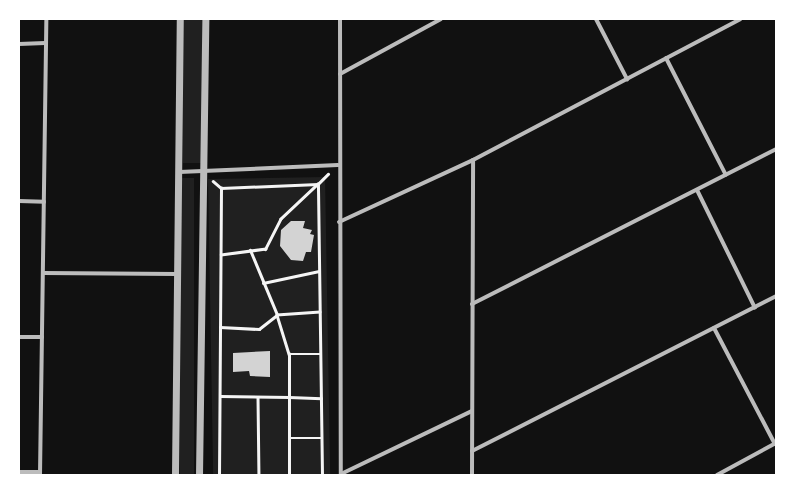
<!DOCTYPE html>
<style>
body{margin:0}
#map{position:relative;width:795px;height:494px;overflow:hidden;background:#111;font-family:Overpass,sans-serif}
div>[style]{position:absolute}
[style*='--x']{left:calc(var(--x)*1px);top:calc(var(--y)*1px);width:calc(var(--w)*1px);rotate:calc(var(--a)*1deg)}
.green>*{inset:0;background:#202020;transform-origin:0 0}
.building>*{inset:0;background:#d3d3d3}
.path>*{height:2.5px;margin:-1.25px;padding:0 1.25px;transform-origin:1.25px;border-radius:1.25px;background:#f5f5f5}
.minor>*{height:4px;margin:-2px;padding:0 2px;transform-origin:2px;border-radius:2px;background:#bcbcbc}
.tertiary>*{height:7px;margin:-3.5px;padding:0 3.5px;transform-origin:3.5px;border-radius:3.5px;background:#bcbcbc}
span{translate:-50% -50%;white-space:nowrap;text-align:center;line-height:1.15;-webkit-text-stroke:3px #fff;paint-order:stroke}
.frame{position:absolute;inset:0;border:20px solid #fff;pointer-events:none}
</style>
<div id="map">
<div class="green">
<i style="left:183px;top:19px;width:19px;height:144px"></i>
<i style="left:325px;top:177px;width:298px;height:117px;rotate:89deg"></i>
<i style="left:180px;top:178px;width:14px;height:297px"></i>
</div>
<div class="building">
<i style="clip-path:polygon(291px 221px,305px 221px,303px 228px,312px 230px,310px 234px,314px 235px,311px 252px,306px 252px,303px 261px,291px 260px,280px 246px,281px 230px)"></i>
<i style="clip-path:polygon(270px 351px,270px 377px,250px 376px,249px 371px,233px 372px,233px 353px)"></i>
</div>
<div class="path">
<i style="--x:213;--y:181;--w:11;--a:41"></i>
<i style="--x:263;--y:283;--w:57;--a:-12.1"></i>
<i style="--x:320;--y:312;--w:43;--a:176"></i>
<i style="--x:277;--y:315;--w:41;--a:72.9"></i>
<i style="--x:289;--y:354;--w:31;--a:0"></i>
<i style="--x:220;--y:327;--w:39;--a:3"></i>
<i style="--x:259;--y:329;--w:23;--a:-38"></i>
<i style="--x:277;--y:315;--w:70;--a:-112.6"></i>
<i style="--x:220;--y:396;--w:69;--a:0.8"></i>
<i style="--x:289;--y:397;--w:43;--a:-90"></i>
<i style="--x:258;--y:397;--w:78;--a:89.3"></i>
<i style="--x:289;--y:438;--w:32;--a:0"></i>
<i style="--x:219;--y:475;--w:287;--a:-89.6"></i>
<i style="--x:221;--y:188;--w:97;--a:-2.4"></i>
<i style="--x:318;--y:184;--w:51;--a:136.6"></i>
<i style="--x:281;--y:219;--w:34;--a:117"></i>
<i style="--x:266;--y:249;--w:45;--a:172.4"></i>
<i style="--x:289;--y:475;--w:78;--a:-90"></i>
<i style="--x:289;--y:397;--w:32;--a:2"></i>
<i style="--x:322;--y:475;--w:291;--a:-90.8"></i>
<i style="--x:318;--y:184;--w:14;--a:-45"></i>
</div>
<div class="minor">
<i style="--x:340;--y:19;--w:456;--a:89.9"></i>
<i style="--x:596;--y:19;--w:68;--a:62.7"></i>
<i style="--x:19;--y:44;--w:26;--a:-2"></i>
<i style="--x:666;--y:58;--w:131;--a:62.9"></i>
<i style="--x:340;--y:74;--w:115;--a:-28.6"></i>
<i style="--x:179;--y:172;--w:159;--a:-2.5"></i>
<i style="--x:697;--y:190;--w:131;--a:63.8"></i>
<i style="--x:19;--y:201;--w:25;--a:2"></i>
<i style="--x:339;--y:222;--w:148;--a:-24.8"></i>
<i style="--x:473;--y:160;--w:302;--a:-27.8"></i>
<i style="--x:43;--y:273;--w:134;--a:0.4"></i>
<i style="--x:472;--y:304;--w:341;--a:-27"></i>
<i style="--x:714;--y:328;--w:131;--a:62.3"></i>
<i style="--x:19;--y:337;--w:23;--a:0"></i>
<i style="--x:472;--y:451;--w:341;--a:-27"></i>
<i style="--x:19;--y:472;--w:21;--a:0"></i>
<i style="--x:341;--y:474;--w:145;--a:-25.7"></i>
<i style="--x:40;--y:475;--w:456;--a:-89.2"></i>
<i style="--x:472;--y:475;--w:315;--a:-89.8"></i>
<i style="--x:717;--y:475;--w:67;--a:-28.5"></i>
</div>
<div class="tertiary">
<i style="--x:175;--y:475;--w:456;--a:-89.4"></i>
<i style="--x:199;--y:475;--w:456;--a:-89.2"></i>
</div>
<div class="frame"></div>
</div>
